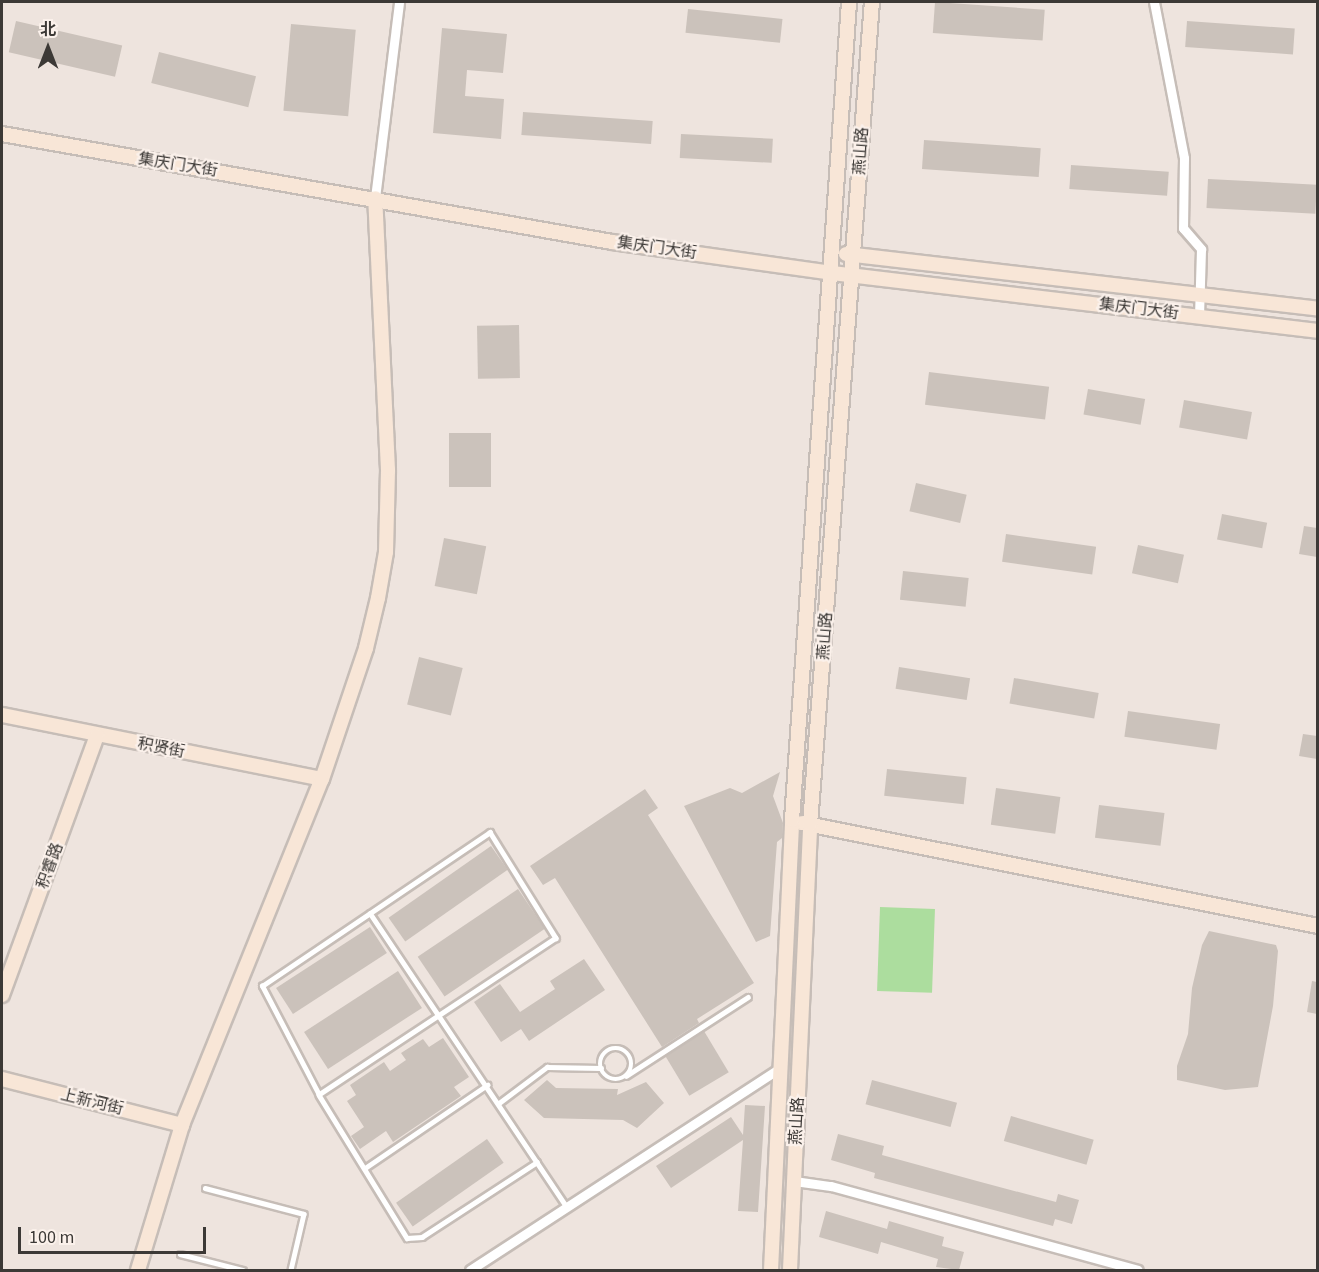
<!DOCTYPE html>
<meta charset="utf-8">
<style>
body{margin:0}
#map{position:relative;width:1319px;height:1272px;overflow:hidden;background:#eee4de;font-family:"Source Sans 3","Noto Sans SC",sans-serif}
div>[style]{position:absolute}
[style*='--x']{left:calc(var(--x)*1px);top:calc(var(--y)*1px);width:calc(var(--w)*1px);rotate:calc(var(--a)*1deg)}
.green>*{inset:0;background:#acdd9e;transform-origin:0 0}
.building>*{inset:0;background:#cbc2bb;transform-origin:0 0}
.roads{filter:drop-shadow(2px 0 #c6bdb7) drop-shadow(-2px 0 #c6bdb7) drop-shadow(0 2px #c6bdb7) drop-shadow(0 -2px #c6bdb7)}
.lane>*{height:4.5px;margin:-2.25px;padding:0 2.25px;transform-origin:2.25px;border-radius:2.25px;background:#fff}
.lane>.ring{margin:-2.25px;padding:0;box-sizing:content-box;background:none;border:4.5px solid #fff;border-radius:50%}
.street>*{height:9px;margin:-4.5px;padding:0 4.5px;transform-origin:4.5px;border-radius:4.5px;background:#fff}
.secondary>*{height:14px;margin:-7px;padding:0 7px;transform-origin:7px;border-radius:7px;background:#f8e6d7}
span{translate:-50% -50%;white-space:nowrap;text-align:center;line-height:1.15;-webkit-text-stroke:4.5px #fbf1eb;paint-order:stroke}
.street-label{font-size:16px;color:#3c3936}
.frame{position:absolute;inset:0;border:3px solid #3c3936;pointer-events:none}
.north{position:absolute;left:18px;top:18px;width:60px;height:60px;-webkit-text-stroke:4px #fbf1eb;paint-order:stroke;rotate:0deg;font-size:16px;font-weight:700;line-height:24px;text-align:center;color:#3c3936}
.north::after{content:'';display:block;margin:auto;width:21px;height:27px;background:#3c3936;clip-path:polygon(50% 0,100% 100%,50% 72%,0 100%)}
.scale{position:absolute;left:18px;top:1227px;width:188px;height:27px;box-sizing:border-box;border:3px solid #3c3936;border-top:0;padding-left:8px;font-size:18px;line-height:21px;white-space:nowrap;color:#3c3936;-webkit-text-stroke:4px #fbf1eb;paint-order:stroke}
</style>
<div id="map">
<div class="green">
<i style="left:880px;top:907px;width:55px;height:84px;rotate:2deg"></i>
</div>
<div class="building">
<i style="left:935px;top:2px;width:110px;height:31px;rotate:4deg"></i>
<i style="left:688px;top:9px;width:95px;height:24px;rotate:6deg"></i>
<i style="left:16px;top:21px;width:109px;height:32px;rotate:13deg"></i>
<i style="left:1187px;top:21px;width:108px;height:26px;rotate:4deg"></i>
<i style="left:291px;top:24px;width:65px;height:87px;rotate:5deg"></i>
<i style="clip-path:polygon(442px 28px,507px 34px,503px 73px,467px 70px,465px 96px,504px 99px,501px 139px,433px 133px)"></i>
<i style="left:159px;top:52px;width:100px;height:32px;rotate:14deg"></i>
<i style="left:523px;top:112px;width:130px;height:23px;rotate:4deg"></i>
<i style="left:681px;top:134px;width:92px;height:24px;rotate:3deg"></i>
<i style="left:924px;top:140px;width:117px;height:29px;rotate:4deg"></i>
<i style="left:1071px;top:165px;width:98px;height:24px;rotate:4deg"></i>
<i style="left:1208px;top:179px;width:109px;height:29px;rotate:3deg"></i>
<i style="left:519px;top:325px;width:53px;height:42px;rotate:89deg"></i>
<i style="left:929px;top:372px;width:121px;height:33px;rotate:7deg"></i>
<i style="left:1088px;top:389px;width:58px;height:26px;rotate:10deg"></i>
<i style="left:1184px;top:400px;width:69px;height:28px;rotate:10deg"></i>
<i style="left:449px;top:433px;width:42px;height:54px"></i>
<i style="left:916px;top:483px;width:52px;height:29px;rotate:13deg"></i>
<i style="left:1222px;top:514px;width:46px;height:26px;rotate:11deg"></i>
<i style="clip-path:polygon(1304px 526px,1317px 528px,1317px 557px,1299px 554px)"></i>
<i style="left:1006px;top:534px;width:91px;height:28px;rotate:8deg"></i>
<i style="left:444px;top:538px;width:43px;height:49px;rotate:11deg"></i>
<i style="left:1138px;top:545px;width:47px;height:29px;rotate:12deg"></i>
<i style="left:903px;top:571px;width:66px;height:29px;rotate:6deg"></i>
<i style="left:419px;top:657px;width:45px;height:49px;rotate:14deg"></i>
<i style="left:899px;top:667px;width:72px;height:22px;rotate:9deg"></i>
<i style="left:1014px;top:678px;width:86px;height:26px;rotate:10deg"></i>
<i style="left:1128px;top:711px;width:93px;height:26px;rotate:8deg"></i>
<i style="clip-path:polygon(1303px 734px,1317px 736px,1317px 759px,1299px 756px)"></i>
<i style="left:887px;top:769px;width:80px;height:27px;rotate:6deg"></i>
<i style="clip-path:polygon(780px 772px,773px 796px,783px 823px,782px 838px,777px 842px,770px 936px,756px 942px,684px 806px,730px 788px,742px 793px)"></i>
<i style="left:996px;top:788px;width:65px;height:37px;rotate:8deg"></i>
<i style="clip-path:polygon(645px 789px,658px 808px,648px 815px,754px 983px,697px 1019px,699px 1023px,662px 1047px,555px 878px,543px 885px,530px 866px)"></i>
<i style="left:1099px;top:805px;width:66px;height:33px;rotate:7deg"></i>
<i style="left:491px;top:846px;width:29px;height:125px;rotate:55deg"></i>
<i style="left:518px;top:889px;width:48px;height:121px;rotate:56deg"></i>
<i style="left:370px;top:927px;width:31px;height:112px;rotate:57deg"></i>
<i style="clip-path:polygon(1209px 931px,1276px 945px,1278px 951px,1273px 1006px,1258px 1087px,1225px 1090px,1177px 1080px,1177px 1066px,1188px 1034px,1192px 988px,1202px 945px)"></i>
<i style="clip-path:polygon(584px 959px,605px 990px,529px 1041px,521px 1029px,501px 1042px,474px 1002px,500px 984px,520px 1012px,555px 989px,550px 981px)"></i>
<i style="left:398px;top:971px;width:44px;height:112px;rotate:57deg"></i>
<i style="clip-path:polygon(1312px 981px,1317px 982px,1317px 1014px,1307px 1012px)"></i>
<i style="left:704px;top:1031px;width:48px;height:46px;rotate:59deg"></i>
<i style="clip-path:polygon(443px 1038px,469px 1077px,454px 1087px,461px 1096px,393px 1142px,386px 1131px,360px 1149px,351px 1136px,364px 1127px,347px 1101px,356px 1095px,350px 1085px,384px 1062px,390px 1071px,406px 1060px,401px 1053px,423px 1039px,429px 1047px)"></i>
<i style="clip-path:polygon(547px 1080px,556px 1088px,618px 1089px,617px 1095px,646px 1082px,664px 1103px,637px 1128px,623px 1120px,544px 1118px,524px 1100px)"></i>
<i style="left:872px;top:1080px;width:88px;height:25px;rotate:15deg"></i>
<i style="clip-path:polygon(745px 1105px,765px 1106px,758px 1212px,738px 1211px,743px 1140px,671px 1188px,656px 1166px,731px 1117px,743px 1135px)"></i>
<i style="left:1011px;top:1116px;width:86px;height:26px;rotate:16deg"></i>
<i style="clip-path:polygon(838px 1134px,884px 1146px,882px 1155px,977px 1181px,1056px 1202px,1058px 1194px,1079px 1200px,1072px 1224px,1055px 1219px,1053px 1226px,874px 1178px,875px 1173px,831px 1160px)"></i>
<i style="left:487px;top:1139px;width:29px;height:111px;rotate:55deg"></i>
<i style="clip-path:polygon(826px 1211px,887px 1229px,889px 1221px,944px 1237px,942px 1246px,964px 1252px,959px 1270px,936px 1267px,938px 1259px,881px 1242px,878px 1254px,819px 1237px)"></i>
</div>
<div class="roads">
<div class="lane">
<i style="--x:490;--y:832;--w:125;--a:58.1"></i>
<i style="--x:556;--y:938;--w:284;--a:146.5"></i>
<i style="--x:319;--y:1095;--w:123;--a:-117.6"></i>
<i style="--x:262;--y:986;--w:275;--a:-34"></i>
<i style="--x:370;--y:913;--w:354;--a:56.2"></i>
<i class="ring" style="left:600px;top:1048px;width:27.5px;height:27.5px"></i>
<i style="--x:626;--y:1076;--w:145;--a:-32.9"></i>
<i style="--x:319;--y:1095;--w:168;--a:58.4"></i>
<i style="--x:407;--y:1238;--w:15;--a:-4"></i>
<i style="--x:422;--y:1237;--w:137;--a:-33.1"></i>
<i style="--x:499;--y:1103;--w:60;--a:-36.9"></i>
<i style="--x:547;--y:1067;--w:54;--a:1.1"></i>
<i style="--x:365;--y:1168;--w:148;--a:-34.2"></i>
<i style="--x:205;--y:1188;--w:102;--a:14.7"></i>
<i style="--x:304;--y:1214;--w:57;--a:103.1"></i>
<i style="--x:180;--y:1254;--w:65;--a:14.3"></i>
</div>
<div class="street">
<i style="--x:1154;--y:2;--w:159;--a:79.1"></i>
<i style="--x:1184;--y:158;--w:70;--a:90.8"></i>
<i style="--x:1183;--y:228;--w:28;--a:49"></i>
<i style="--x:1201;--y:249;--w:68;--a:91.7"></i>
<i style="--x:375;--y:198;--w:197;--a:-83"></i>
<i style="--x:794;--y:1181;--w:37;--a:8"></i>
<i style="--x:831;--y:1186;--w:318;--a:15.3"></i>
<i style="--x:470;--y:1270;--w:371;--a:-33.1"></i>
</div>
<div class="secondary">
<i style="--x:2;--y:134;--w:619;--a:10.04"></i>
<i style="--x:612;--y:242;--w:222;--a:8"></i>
<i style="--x:832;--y:273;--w:489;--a:6.8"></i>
<i style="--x:846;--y:254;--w:475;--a:6.6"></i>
<i style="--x:2;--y:715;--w:326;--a:11.3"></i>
<i style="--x:802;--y:823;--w:526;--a:11.29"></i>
<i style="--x:2;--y:995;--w:276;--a:-69.9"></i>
<i style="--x:2;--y:1079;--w:186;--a:14.3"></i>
<i style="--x:138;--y:1270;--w:152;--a:-73.1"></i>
<i style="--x:182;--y:1125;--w:373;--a:-68"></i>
<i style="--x:322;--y:779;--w:138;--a:-71.4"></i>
<i style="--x:366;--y:648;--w:51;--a:-76.5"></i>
<i style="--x:378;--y:598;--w:47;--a:-80.1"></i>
<i style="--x:386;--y:552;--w:82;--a:-88.6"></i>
<i style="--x:388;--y:470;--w:272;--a:-92.7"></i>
<i style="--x:771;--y:1270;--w:450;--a:-87.3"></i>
<i style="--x:792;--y:820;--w:820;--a:-86.01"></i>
<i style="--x:790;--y:1270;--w:446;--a:-87.4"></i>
<i style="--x:810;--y:824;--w:824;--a:-85.69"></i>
</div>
</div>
<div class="street-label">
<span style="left:861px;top:151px;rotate:-86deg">燕山路</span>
<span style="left:178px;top:165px;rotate:9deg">集庆门大街</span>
<span style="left:657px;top:248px;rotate:8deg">集庆门大街</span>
<span style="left:1139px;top:309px;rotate:7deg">集庆门大街</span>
<span style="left:825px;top:636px;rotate:-86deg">燕山路</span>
<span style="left:161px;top:748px;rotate:11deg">积贤街</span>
<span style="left:50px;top:866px;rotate:-70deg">积睿路</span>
<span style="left:92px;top:1102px;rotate:14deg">上新河街</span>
<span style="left:797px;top:1121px;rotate:-87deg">燕山路</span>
</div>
<div class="frame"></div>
<div class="north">北</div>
<div class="scale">100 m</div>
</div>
